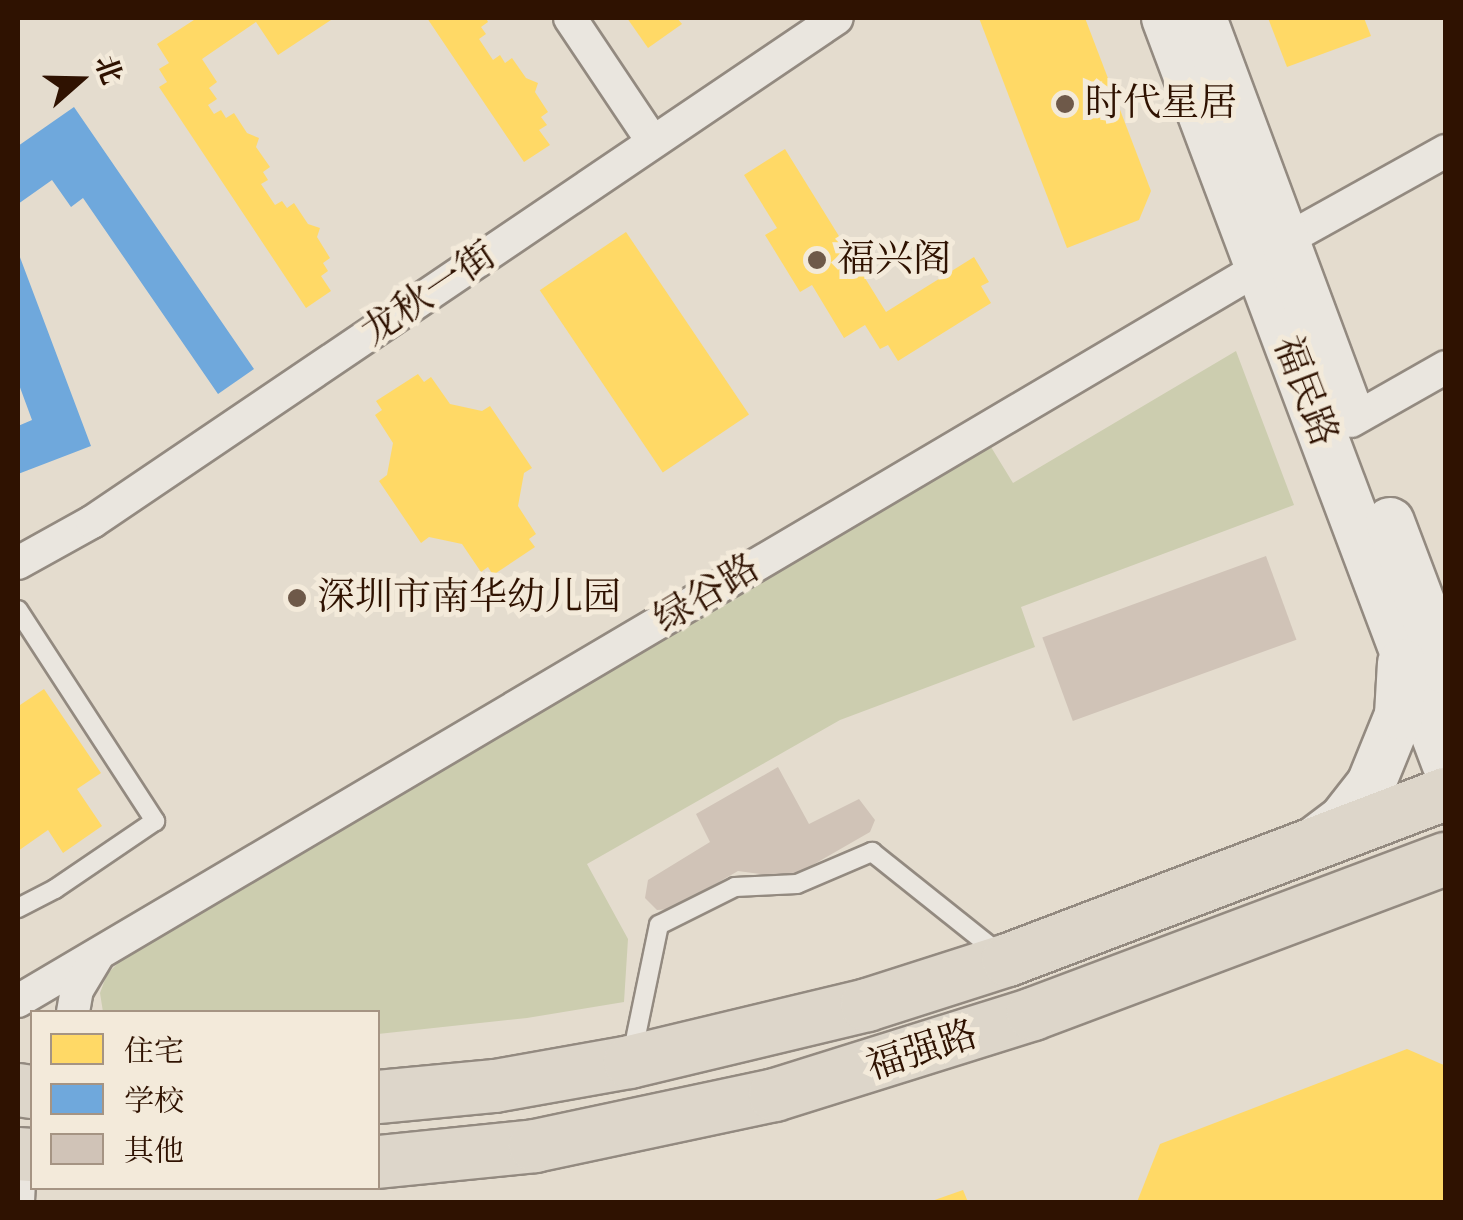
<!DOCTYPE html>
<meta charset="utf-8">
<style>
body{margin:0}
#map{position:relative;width:1463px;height:1220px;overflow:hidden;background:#e4dcce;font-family:Cardo,"Noto Serif SC",serif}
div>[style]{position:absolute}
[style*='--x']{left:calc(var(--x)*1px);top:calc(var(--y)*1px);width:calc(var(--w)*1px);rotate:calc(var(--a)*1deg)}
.green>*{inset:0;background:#cccdaf}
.homes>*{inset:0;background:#ffd966;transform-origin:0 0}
.schools>*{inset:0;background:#6fa8dc}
.building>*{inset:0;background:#d0c3b7;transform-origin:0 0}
.roads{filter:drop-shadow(2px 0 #938a80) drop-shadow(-2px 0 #938a80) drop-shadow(0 2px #938a80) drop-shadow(0 -2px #938a80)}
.service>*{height:18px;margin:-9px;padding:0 9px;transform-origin:9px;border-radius:9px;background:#eae6df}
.minor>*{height:32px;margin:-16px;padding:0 16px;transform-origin:16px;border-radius:16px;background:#eae6df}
.secondary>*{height:48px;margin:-24px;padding:0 24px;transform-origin:24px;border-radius:24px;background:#eae6df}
.primary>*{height:52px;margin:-26px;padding:0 26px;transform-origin:26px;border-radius:26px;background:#ddd6ca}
.dots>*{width:28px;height:28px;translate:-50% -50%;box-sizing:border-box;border:5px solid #f3eada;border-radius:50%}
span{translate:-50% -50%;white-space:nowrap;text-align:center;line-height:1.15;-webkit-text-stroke:10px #f3eada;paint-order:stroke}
.poi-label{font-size:38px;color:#2f1201}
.left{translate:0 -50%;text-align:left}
.street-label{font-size:38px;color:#2f1201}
.frame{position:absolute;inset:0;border:20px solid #2f1201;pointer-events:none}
.legend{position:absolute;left:30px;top:1010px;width:350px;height:180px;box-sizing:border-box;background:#f3eada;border:2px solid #a59483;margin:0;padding:12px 18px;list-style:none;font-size:30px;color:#2f1201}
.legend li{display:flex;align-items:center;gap:20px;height:50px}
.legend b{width:50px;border:2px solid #a59483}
.north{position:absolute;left:30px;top:30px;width:100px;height:100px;-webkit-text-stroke:8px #f3eada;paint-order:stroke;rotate:70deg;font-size:28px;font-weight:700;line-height:40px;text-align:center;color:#2f1201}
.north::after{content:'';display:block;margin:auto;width:35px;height:45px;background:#2f1201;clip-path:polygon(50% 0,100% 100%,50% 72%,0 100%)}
</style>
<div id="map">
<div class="green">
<i style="clip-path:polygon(1236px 351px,1294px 505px,1021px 607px,1035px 647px,840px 720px,587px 864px,628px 939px,624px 1002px,527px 1018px,378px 1034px,378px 1012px,103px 1012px,100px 993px,107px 974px,122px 959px,991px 447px,1013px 483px)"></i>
</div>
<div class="homes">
<i style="clip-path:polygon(197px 18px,334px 18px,278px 55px,256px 22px,202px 59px,217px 82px,209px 88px,217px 99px,208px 105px,214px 114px,221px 110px,226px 118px,234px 113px,247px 133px,259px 138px,256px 147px,270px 167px,263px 172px,268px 180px,261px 184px,275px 205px,282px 201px,287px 208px,294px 203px,308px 224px,320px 228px,317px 237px,330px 258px,323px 263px,328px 271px,321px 276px,331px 291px,306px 308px,159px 87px,167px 82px,159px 69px,169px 63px,157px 44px)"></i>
<i style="clip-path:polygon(427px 18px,486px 18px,488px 22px,481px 27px,486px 34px,479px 39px,493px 60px,500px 55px,505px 63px,512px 58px,526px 78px,538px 83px,535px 92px,548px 112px,541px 117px,547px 125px,539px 130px,550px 145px,524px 162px)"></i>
<i style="clip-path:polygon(627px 18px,677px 18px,682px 24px,648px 48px)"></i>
<i style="clip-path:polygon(979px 18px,1085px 18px,1151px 191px,1139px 220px,1067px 248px)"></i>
<i style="clip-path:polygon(1268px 18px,1364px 18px,1371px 36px,1287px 67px)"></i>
<i style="clip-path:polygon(785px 149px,886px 312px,974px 257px,989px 282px,981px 286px,991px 303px,898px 361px,888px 345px,880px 349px,865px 325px,844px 338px,812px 285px,800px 292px,765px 235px,777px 228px,744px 175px)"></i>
<i style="left:626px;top:232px;width:220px;height:104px;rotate:56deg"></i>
<i style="clip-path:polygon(418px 374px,424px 382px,431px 377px,450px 404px,482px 411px,490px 406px,532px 468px,524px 473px,518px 506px,536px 534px,529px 539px,535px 547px,493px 575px,488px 567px,481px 572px,462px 544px,429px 537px,421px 543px,379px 481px,387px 475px,393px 443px,375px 415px,382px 410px,376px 401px)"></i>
<i style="clip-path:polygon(44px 689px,101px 773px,77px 789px,102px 826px,63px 853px,48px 830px,18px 851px,18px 701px,20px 705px)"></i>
<i style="clip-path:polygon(1407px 1049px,1446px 1066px,1446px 1202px,1137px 1202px,1160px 1144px)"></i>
<i style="clip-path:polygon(963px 1190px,968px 1202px,929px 1202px)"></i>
</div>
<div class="schools">
<i style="clip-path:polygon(74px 107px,254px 369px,218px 394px,83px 198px,71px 207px,52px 180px,18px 204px,18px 146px)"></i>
<i style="clip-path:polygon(18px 252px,91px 446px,18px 474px,18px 426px,32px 420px,18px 382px)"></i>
</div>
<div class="building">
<i style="left:1266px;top:556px;width:89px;height:238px;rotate:70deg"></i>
<i style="clip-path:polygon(778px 767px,809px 824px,859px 799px,875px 820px,870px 832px,790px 878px,738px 871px,672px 909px,657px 910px,645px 898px,648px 880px,710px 842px,696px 814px)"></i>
</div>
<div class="roads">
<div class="service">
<i style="--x:18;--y:610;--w:252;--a:57"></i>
<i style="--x:155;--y:821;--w:121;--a:145.8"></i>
<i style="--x:55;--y:889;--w:42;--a:152.8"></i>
<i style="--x:632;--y:1055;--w:133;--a:-78.3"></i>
<i style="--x:659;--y:925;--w:85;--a:-26.6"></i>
<i style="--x:735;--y:887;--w:62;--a:-2.8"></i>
<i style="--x:797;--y:884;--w:82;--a:-23.1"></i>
<i style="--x:872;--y:852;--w:164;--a:38.6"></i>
<i style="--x:25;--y:1202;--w:42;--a:-87.3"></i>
</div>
<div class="minor">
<i style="--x:570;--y:18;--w:149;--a:56.2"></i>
<i style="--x:1284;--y:241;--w:185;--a:-29.1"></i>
<i style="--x:1351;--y:421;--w:109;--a:-29.6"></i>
<i style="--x:18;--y:563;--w:85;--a:-29"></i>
<i style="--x:92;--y:522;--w:899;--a:-34.08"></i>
<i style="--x:18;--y:1001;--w:1441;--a:-30.57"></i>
<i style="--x:73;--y:1012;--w:22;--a:-80"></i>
<i style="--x:77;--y:990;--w:39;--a:-59"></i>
</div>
<div class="secondary">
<i style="--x:1166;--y:18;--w:796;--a:69.4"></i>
<i style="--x:1202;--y:18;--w:416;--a:69.6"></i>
<i style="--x:1390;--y:522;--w:158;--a:69.3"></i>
<i style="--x:1315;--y:841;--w:34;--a:-37"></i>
<i style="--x:1342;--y:821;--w:47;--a:-51.9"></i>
<i style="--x:1371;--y:784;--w:74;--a:-67.9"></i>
<i style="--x:1399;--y:715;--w:52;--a:-86.7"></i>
</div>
<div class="primary">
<i style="--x:18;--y:1090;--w:14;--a:8"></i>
<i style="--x:378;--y:1097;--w:118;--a:-5.4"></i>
<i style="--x:495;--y:1086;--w:137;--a:-10.1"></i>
<i style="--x:630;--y:1062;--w:244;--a:-13.5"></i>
<i style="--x:867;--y:1005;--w:148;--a:-17.7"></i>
<i style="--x:1008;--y:960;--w:468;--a:-20.8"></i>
<i style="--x:18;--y:1154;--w:14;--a:4"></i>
<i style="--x:378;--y:1162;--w:158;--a:-5.8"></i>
<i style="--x:535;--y:1146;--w:245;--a:-12"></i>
<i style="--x:775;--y:1095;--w:270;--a:-17.4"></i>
<i style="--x:1033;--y:1014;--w:441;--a:-20.6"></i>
</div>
</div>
<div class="dots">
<i style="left:1065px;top:104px;background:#6e5949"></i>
<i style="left:817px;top:260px;background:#6e5949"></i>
<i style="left:297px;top:598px;background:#6e5949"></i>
</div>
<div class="poi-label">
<span class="left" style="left:1085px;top:104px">时代星居</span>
<span class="left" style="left:837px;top:260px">福兴阁</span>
<span class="left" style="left:317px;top:598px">深圳市南华幼儿园</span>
</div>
<div class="street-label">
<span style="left:429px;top:294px;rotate:-34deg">龙秋一街</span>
<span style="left:1305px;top:391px;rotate:69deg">福民路</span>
<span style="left:707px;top:594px;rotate:-31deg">绿谷路</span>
<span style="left:922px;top:1051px;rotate:-18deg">福强路</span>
</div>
<div class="frame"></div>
<ul class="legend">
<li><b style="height:28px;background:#ffd966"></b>住宅</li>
<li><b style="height:28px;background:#6fa8dc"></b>学校</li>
<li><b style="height:28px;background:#d0c3b7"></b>其他</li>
</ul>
<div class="north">北</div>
</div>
